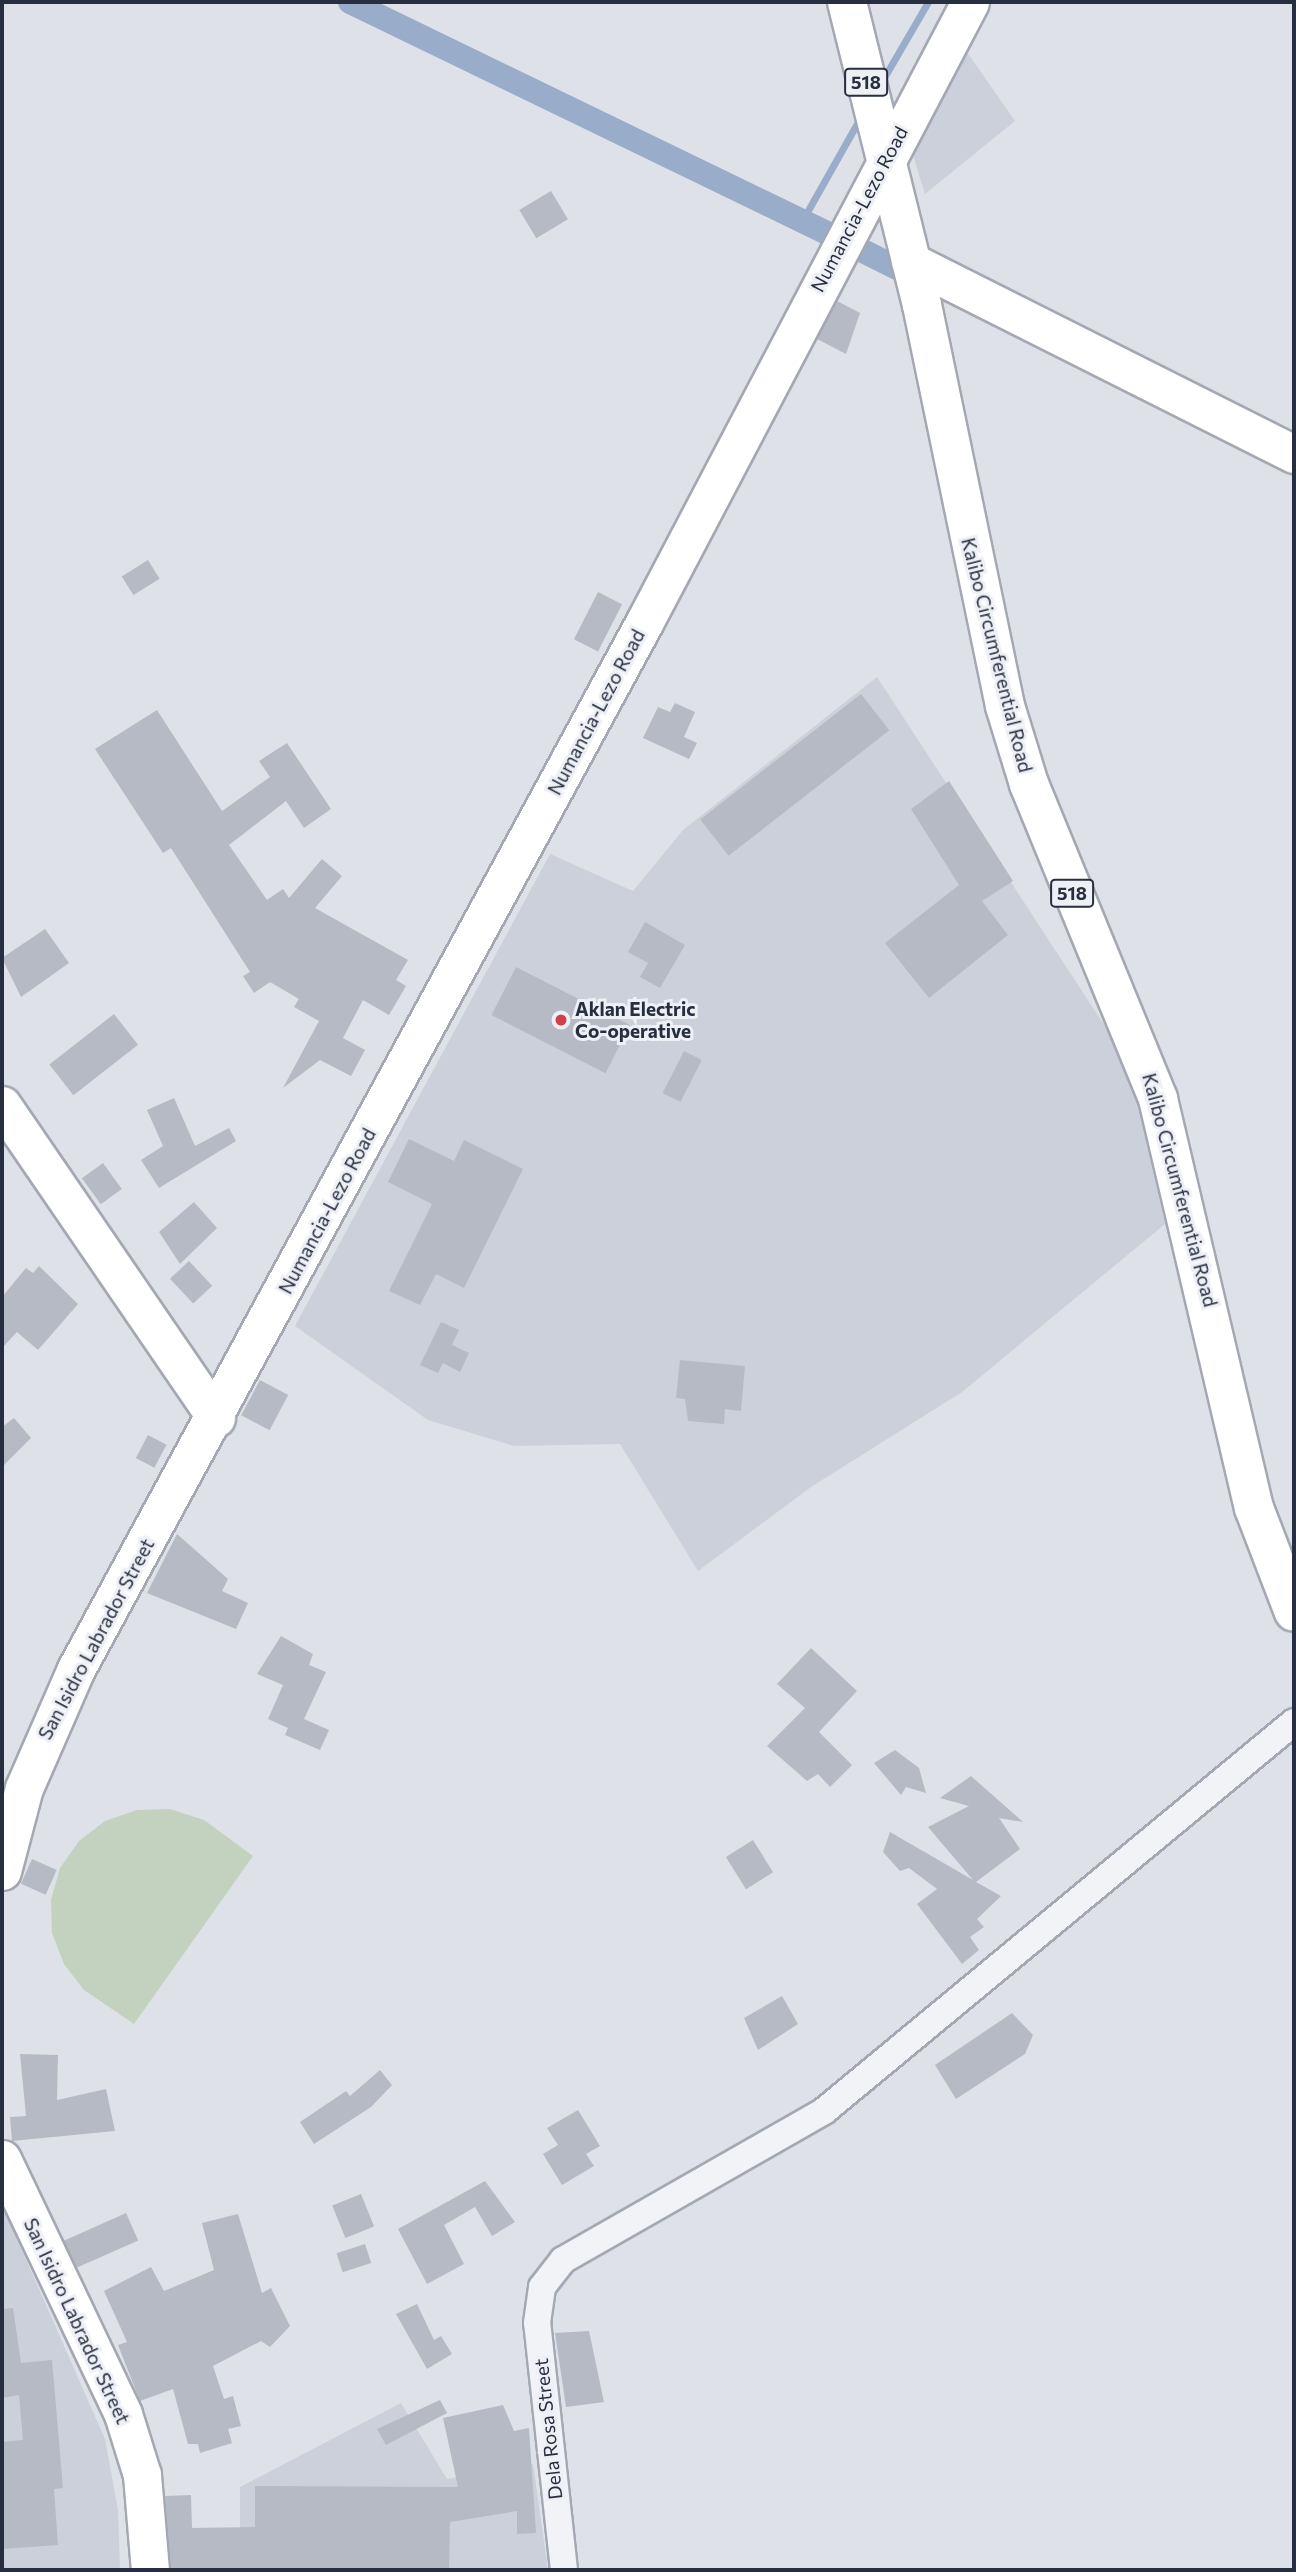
<!DOCTYPE html>
<style>
body{margin:0}
#map{position:relative;width:1296px;height:2572px;overflow:hidden;background:#dee1e8;font-family:Commissioner,sans-serif}
div>[style]{position:absolute}
[style*='--x']{left:calc(var(--x)*1px);top:calc(var(--y)*1px);width:calc(var(--w)*1px);rotate:calc(var(--a)*1deg)}
.built>*{inset:0;background:#ccd0da}
.green>*{inset:0;background:#c2d2bf}
.stream>*{height:7px;margin:-3.5px;padding:0 3.5px;transform-origin:3.5px;border-radius:3.5px;background:#99acc9}
.canal>*{height:24px;margin:-12px;padding:0 12px;transform-origin:12px;border-radius:12px;background:#99acc9}
.building>*{inset:0;background:#b6bac5;transform-origin:0 0}
.roads{filter:drop-shadow(2px 0 #a3a8b2) drop-shadow(-2px 0 #a3a8b2) drop-shadow(0 2px #a3a8b2) drop-shadow(0 -2px #a3a8b2)}
.street>*{height:26px;margin:-13px;padding:0 13px;transform-origin:13px;border-radius:13px;background:#f1f3f6}
.secondary>*{height:37px;margin:-18.5px;padding:0 18.5px;transform-origin:18.5px;border-radius:18.5px;background:#fff}
.primary>*{height:38px;margin:-19px;padding:0 19px;transform-origin:19px;border-radius:19px;background:#fff}
.dots>*{width:19px;height:19px;translate:-50% -50%;box-sizing:border-box;border:4px solid #eef0f6;border-radius:50%}
span{translate:-50% -50%;white-space:nowrap;text-align:center;line-height:1.15;-webkit-text-stroke:6px #eef0f6;paint-order:stroke}
.shield-label span{padding:2px 5px;background:#eef0f6;border:2px solid;border-radius:5px;-webkit-text-stroke-width:0}
.shield-label{font-size:18px;color:#272e3f;font-weight:700}
.street-label{font-size:19px;color:#272e3f}
.poi-label{font-size:19px;color:#272e3f;font-weight:700}
.left{translate:0 -50%;text-align:left}
.frame{position:absolute;inset:0;border:4px solid #272e3f;pointer-events:none}
</style>
<div id="map">
<div class="built">
<i style="clip-path:polygon(967px 52px,1015px 121px,925px 194px,911px 149px)"></i>
<i style="clip-path:polygon(877px 677px,1127px 1060px,1165px 1224px,962px 1392px,811px 1487px,698px 1571px,620px 1444px,514px 1446px,428px 1420px,295px 1326px,550px 854px,633px 891px,683px 830px)"></i>
<i style="clip-path:polygon(2px 2205px,105px 2439px,118px 2510px,120px 2570px,2px 2570px)"></i>
<i style="clip-path:polygon(401px 2403px,447px 2479px,533px 2464px,548px 2570px,240px 2570px,240px 2487px)"></i>
</div>
<div class="green">
<i style="clip-path:polygon(170px 1809px,204px 1820px,253px 1856px,134px 2024px,84px 1990px,64px 1964px,52px 1933px,51px 1900px,60px 1868px,79px 1841px,105px 1821px,137px 1810px)"></i>
</div>
<div class="stream">
<i style="--x:882;--y:81;--w:91;--a:-59.8"></i>
<i style="--x:802;--y:221;--w:118;--a:-60.6"></i>
</div>
<div class="canal">
<i style="--x:350;--y:2;--w:530;--a:25.84"></i>
<i style="--x:857;--y:248;--w:51;--a:26.6"></i>
</div>
<div class="building">
<i style="left:551px;top:191px;width:33px;height:37px;rotate:59deg"></i>
<i style="clip-path:polygon(837px 301px,860px 313px,846px 354px,817px 339px)"></i>
<i style="left:148px;top:560px;width:22px;height:31px;rotate:58deg"></i>
<i style="left:598px;top:592px;width:27px;height:53px;rotate:27deg"></i>
<i style="left:861px;top:694px;width:46px;height:204px;rotate:52deg"></i>
<i style="clip-path:polygon(675px 703px,695px 712px,684px 737px,697px 743px,689px 759px,643px 738px,658px 707px,670px 712px)"></i>
<i style="clip-path:polygon(157px 710px,222px 811px,270px 777px,259px 761px,287px 743px,331px 809px,304px 828px,286px 801px,229px 845px,267px 900px,283px 889px,289px 898px,322px 859px,342px 876px,315px 908px,408px 960px,396px 980px,406px 986px,389px 1015px,363px 1000px,343px 1038px,365px 1050px,351px 1076px,320px 1060px,283px 1088px,319px 1021px,294px 1007px,299px 999px,270px 982px,254px 993px,243px 976px,250px 972px,171px 848px,163px 853px,95px 749px)"></i>
<i style="clip-path:polygon(949px 781px,1013px 881px,982px 901px,1008px 935px,929px 998px,885px 943px,959px 885px,911px 809px)"></i>
<i style="clip-path:polygon(645px 922px,685px 945px,660px 988px,640px 977px,648px 963px,628px 952px)"></i>
<i style="clip-path:polygon(45px 929px,69px 963px,21px 997px,2px 958px)"></i>
<i style="left:516px;top:967px;width:128px;height:54px;rotate:27deg"></i>
<i style="left:114px;top:1014px;width:39px;height:82px;rotate:52deg"></i>
<i style="left:684px;top:1051px;width:20px;height:47px;rotate:27deg"></i>
<i style="clip-path:polygon(174px 1098px,195px 1146px,229px 1128px,236px 1141px,159px 1188px,141px 1160px,163px 1146px,147px 1110px)"></i>
<i style="clip-path:polygon(409px 1139px,454px 1161px,464px 1140px,523px 1169px,464px 1288px,436px 1274px,420px 1305px,389px 1291px,432px 1204px,388px 1182px)"></i>
<i style="left:103px;top:1163px;width:32px;height:26px;rotate:54deg"></i>
<i style="clip-path:polygon(194px 1202px,217px 1228px,180px 1264px,159px 1232px)"></i>
<i style="left:189px;top:1261px;width:34px;height:26px;rotate:47deg"></i>
<i style="clip-path:polygon(39px 1266px,78px 1304px,38px 1350px,17px 1332px,2px 1348px,2px 1297px,26px 1268px,33px 1273px)"></i>
<i style="clip-path:polygon(441px 1322px,459px 1330px,452px 1345px,469px 1353px,460px 1372px,443px 1363px,438px 1373px,420px 1365px)"></i>
<i style="clip-path:polygon(680px 1360px,745px 1366px,741px 1411px,725px 1409px,724px 1424px,688px 1421px,685px 1399px,676px 1398px)"></i>
<i style="left:260px;top:1380px;width:32px;height:40px;rotate:28deg"></i>
<i style="clip-path:polygon(14px 1418px,31px 1438px,2px 1467px,2px 1427px)"></i>
<i style="left:148px;top:1435px;width:21px;height:26px;rotate:28deg"></i>
<i style="clip-path:polygon(177px 1534px,228px 1579px,222px 1591px,248px 1603px,236px 1629px,147px 1593px)"></i>
<i style="clip-path:polygon(281px 1636px,313px 1654px,309px 1665px,326px 1672px,304px 1719px,329px 1730px,320px 1750px,285px 1735px,288px 1728px,268px 1719px,283px 1685px,257px 1674px)"></i>
<i style="clip-path:polygon(811px 1648px,857px 1691px,819px 1732px,852px 1765px,830px 1787px,818px 1774px,807px 1781px,767px 1746px,805px 1708px,777px 1684px)"></i>
<i style="clip-path:polygon(895px 1750px,919px 1768px,926px 1793px,906px 1787px,901px 1795px,874px 1763px)"></i>
<i style="clip-path:polygon(971px 1776px,1023px 1822px,999px 1818px,1020px 1849px,976px 1882px,1001px 1896px,977px 1919px,984px 1927px,970px 1937px,979px 1950px,962px 1964px,917px 1904px,937px 1889px,909px 1868px,900px 1871px,883px 1852px,890px 1832px,973px 1880px,928px 1827px,969px 1806px,940px 1798px)"></i>
<i style="left:753px;top:1840px;width:38px;height:32px;rotate:58deg"></i>
<i style="left:32px;top:1859px;width:27px;height:27px;rotate:24deg"></i>
<i style="clip-path:polygon(782px 1996px,798px 2024px,758px 2050px,744px 2018px)"></i>
<i style="clip-path:polygon(1012px 2013px,1033px 2035px,1025px 2054px,956px 2099px,935px 2065px)"></i>
<i style="clip-path:polygon(20px 2054px,58px 2055px,57px 2100px,106px 2089px,115px 2131px,12px 2141px,10px 2117px,26px 2116px)"></i>
<i style="clip-path:polygon(380px 2070px,392px 2085px,371px 2107px,314px 2144px,300px 2122px,346px 2091px,350px 2096px)"></i>
<i style="clip-path:polygon(578px 2110px,600px 2146px,586px 2154px,594px 2166px,562px 2185px,543px 2154px,558px 2145px,547px 2128px)"></i>
<i style="clip-path:polygon(485px 2181px,515px 2222px,492px 2236px,475px 2207px,444px 2225px,464px 2264px,427px 2284px,398px 2229px)"></i>
<i style="left:361px;top:2194px;width:35px;height:31px;rotate:68deg"></i>
<i style="left:126px;top:2213px;width:30px;height:68px;rotate:66deg"></i>
<i style="clip-path:polygon(238px 2214px,262px 2293px,271px 2288px,290px 2326px,270px 2347px,261px 2341px,213px 2366px,224px 2399px,233px 2396px,241px 2426px,228px 2429px,232px 2443px,200px 2453px,198px 2444px,188px 2444px,173px 2389px,140px 2401px,118px 2345px,127px 2342px,104px 2291px,151px 2267px,164px 2291px,214px 2270px,202px 2223px)"></i>
<i style="left:365px;top:2244px;width:20px;height:30px;rotate:72deg"></i>
<i style="clip-path:polygon(417px 2304px,434px 2340px,441px 2336px,452px 2354px,427px 2369px,396px 2314px)"></i>
<i style="clip-path:polygon(13px 2308px,21px 2363px,52px 2360px,63px 2488px,54px 2489px,58px 2545px,2px 2549px,2px 2442px,23px 2440px,19px 2395px,2px 2398px,2px 2309px)"></i>
<i style="clip-path:polygon(589px 2331px,604px 2402px,566px 2407px,555px 2333px)"></i>
<i style="clip-path:polygon(440px 2400px,447px 2413px,386px 2445px,377px 2429px)"></i>
<i style="clip-path:polygon(503px 2405px,514px 2431px,529px 2428px,536px 2533px,517px 2534px,517px 2511px,450px 2522px,449px 2570px,171px 2570px,165px 2496px,191px 2495px,192px 2528px,255px 2527px,255px 2486px,458px 2487px,443px 2418px)"></i>
</div>
<div class="roads">
<div class="street">
<i style="--x:564;--y:2570;--w:248;--a:-96.2"></i>
<i style="--x:537;--y:2323;--w:36;--a:-82"></i>
<i style="--x:542;--y:2287;--w:34;--a:-52"></i>
<i style="--x:563;--y:2260;--w:301;--a:-29.7"></i>
<i style="--x:824;--y:2111;--w:610;--a:-39.61"></i>
</div>
<div class="secondary">
<i style="--x:910;--y:261;--w:430;--a:26.7"></i>
<i style="--x:2;--y:1105;--w:379;--a:55.6"></i>
<i style="--x:2;--y:1871;--w:86;--a:-75.2"></i>
<i style="--x:24;--y:1788;--w:130;--a:-66.4"></i>
<i style="--x:76;--y:1669;--w:1190;--a:-61.5"></i>
<i style="--x:644;--y:623;--w:701;--a:-62.3"></i>
<i style="--x:2;--y:2159;--w:282;--a:64.6"></i>
<i style="--x:123;--y:2414;--w:64;--a:72.7"></i>
<i style="--x:142;--y:2475;--w:95;--a:85.2"></i>
</div>
<div class="primary">
<i style="--x:847;--y:2;--w:312;--a:76.1"></i>
<i style="--x:922;--y:305;--w:409;--a:78.3"></i>
<i style="--x:1005;--y:706;--w:82;--a:72.9"></i>
<i style="--x:1029;--y:784;--w:340;--a:67.7"></i>
<i style="--x:1158;--y:1099;--w:420;--a:76.8"></i>
<i style="--x:1254;--y:1508;--w:111;--a:69"></i>
</div>
</div>
<div class="dots">
<i style="left:561px;top:1020px;background:#d04149"></i>
</div>
<div class="shield-label">
<span style="left:866px;top:82px">518</span>
<span style="left:1072px;top:893px">518</span>
</div>
<div class="street-label">
<span style="left:859px;top:209px;rotate:-62deg">Numancia-Lezo Road</span>
<span style="left:997px;top:655px;rotate:76deg">Kalibo Circumferential Road</span>
<span style="left:596px;top:712px;rotate:-62deg">Numancia-Lezo Road</span>
<span style="left:1180px;top:1190px;rotate:75deg">Kalibo Circumferential Road</span>
<span style="left:327px;top:1211px;rotate:-62deg">Numancia-Lezo Road</span>
<span style="left:96px;top:1639px;rotate:-62deg">San Isidro Labrador Street</span>
<span style="left:77px;top:2321px;rotate:65deg">San Isidro Labrador Street</span>
<span style="left:548px;top:2429px;rotate:-96deg">Dela Rosa Street</span>
</div>
<div class="poi-label">
<span class="left" style="left:575px;top:1020px">Aklan Electric<br>Co-operative</span>
</div>
<div class="frame"></div>
</div>
